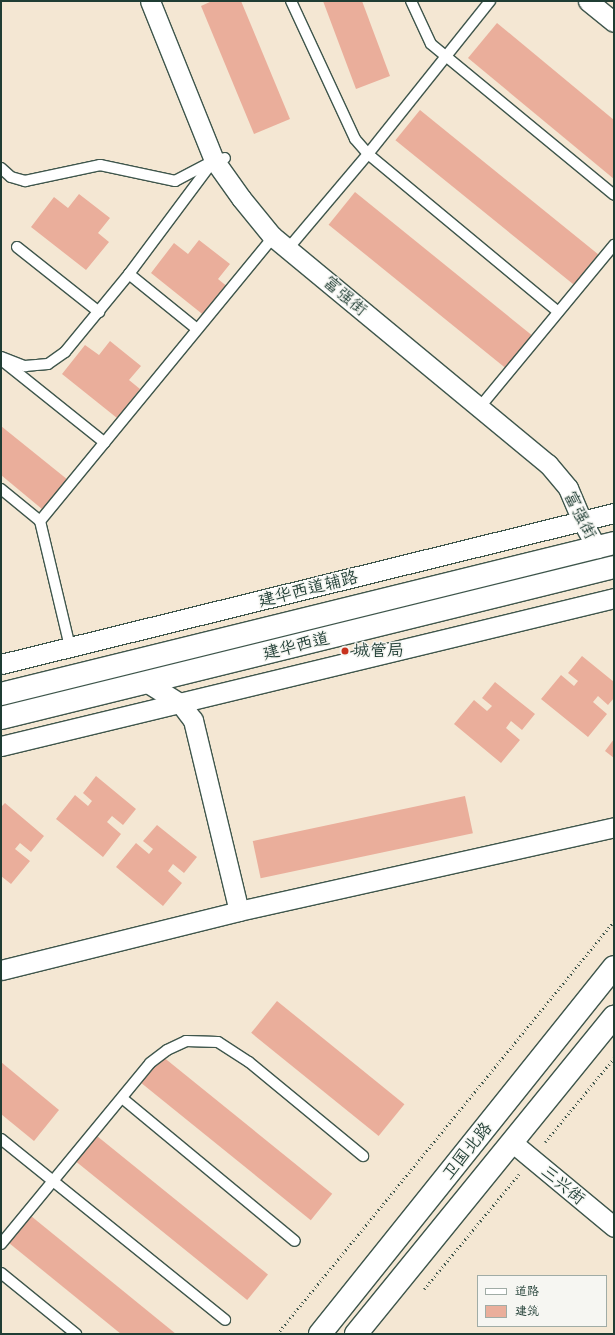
<!DOCTYPE html>
<meta charset="utf-8">
<style>
body{margin:0}
#map{position:relative;width:615px;height:1335px;overflow:hidden;background:#f4e7d3;font-family:Caveat,"LXGW WenKai TC",sans-serif}
div>[style]{position:absolute}
[style*='--x']{left:calc(var(--x)*1px);top:calc(var(--y)*1px);width:calc(var(--w)*1px);rotate:calc(var(--a)*1deg)}
.building>*{inset:0;background:#eaae9b;transform-origin:0 0}
.path>*{height:2.5px;margin-top:-1.25px;transform-origin:0;background:repeating-linear-gradient(90deg,#3f564c 0 1px,transparent 0 4px)}
.roads{filter:drop-shadow(1px 0 #3f564c) drop-shadow(-1px 0 #3f564c) drop-shadow(0 1px #3f564c) drop-shadow(0 -1px #3f564c)}
.service>*{height:10px;margin:-5px;padding:0 5px;transform-origin:5px;border-radius:5px;background:#fff}
.minor>*{height:19px;margin:-9.5px;padding:0 9.5px;transform-origin:9.5px;border-radius:9.5px;background:#fff}
.secondary>*{height:22px;margin:-11px;padding:0 11px;transform-origin:11px;border-radius:11px;background:#fff}
.dots>*{width:11px;height:11px;translate:-50% -50%;box-sizing:border-box;border:2px solid #f6f6f2;border-radius:50%}
span{translate:-50% -50%;white-space:nowrap;text-align:center;line-height:1.15;-webkit-text-stroke:3px #f6f6f2;paint-order:stroke}
.street-label{font-size:17px;color:#1f3d34}
.poi-label{font-size:17px;color:#1f3d34}
.left{translate:0 -50%;text-align:left}
.frame{position:absolute;inset:0;border:2px solid #1f3d34;pointer-events:none}
.legend{position:absolute;left:477px;top:1275px;width:130px;height:52px;box-sizing:border-box;background:#f6f6f2;border:1px solid #a0aca6;margin:0;padding:5px 7px;list-style:none;font-size:12px;color:#1f3d34}
.legend li{display:flex;align-items:center;gap:8px;height:20px}
.legend b{width:20px;border:1px solid #a0aca6}
</style>
<div id="map">
<div class="building">
<i style="clip-path:polygon(212px 1px,241px 1px,290px 119px,254px 134px,201px 6px)"></i>
<i style="clip-path:polygon(323px 1px,362px 1px,390px 76px,356px 89px)"></i>
<i style="clip-path:polygon(497px 23px,614px 120px,614px 179px,468px 58px)"></i>
<i style="left:420px;top:110px;width:232px;height:39px;rotate:39deg"></i>
<i style="left:355px;top:192px;width:228px;height:42px;rotate:39deg"></i>
<i style="clip-path:polygon(79px 194px,110px 218px,98px 233px,109px 242px,86px 270px,31px 227px,54px 197px,68px 208px)"></i>
<i style="clip-path:polygon(199px 240px,230px 264px,218px 279px,229px 288px,206px 317px,151px 273px,174px 243px,188px 254px)"></i>
<i style="clip-path:polygon(110px 341px,141px 366px,129px 380px,140px 389px,117px 418px,62px 374px,85px 345px,99px 355px)"></i>
<i style="clip-path:polygon(1px 426px,73px 484px,48px 514px,1px 475px)"></i>
<i style="clip-path:polygon(582px 656px,614px 682px,614px 698px,608px 705px,598px 696px,593px 702px,607px 714px,588px 737px,541px 699px,561px 675px,574px 686px,578px 681px,568px 673px)"></i>
<i style="clip-path:polygon(495px 682px,535px 714px,522px 730px,511px 721px,506px 728px,520px 740px,501px 763px,454px 724px,474px 700px,487px 711px,492px 706px,482px 698px)"></i>
<i style="clip-path:polygon(614px 739px,614px 758px,605px 751px)"></i>
<i style="clip-path:polygon(96px 776px,136px 809px,123px 825px,112px 816px,107px 822px,121px 834px,103px 857px,56px 819px,75px 795px,88px 806px,92px 801px,83px 793px)"></i>
<i style="left:465px;top:796px;width:38px;height:217px;rotate:78deg"></i>
<i style="clip-path:polygon(5px 803px,44px 836px,31px 852px,20px 843px,15px 849px,30px 861px,11px 884px,1px 876px,1px 807px)"></i>
<i style="clip-path:polygon(157px 825px,197px 857px,184px 873px,173px 864px,168px 871px,182px 883px,163px 906px,116px 867px,136px 843px,149px 854px,153px 849px,143px 841px)"></i>
<i style="left:277px;top:1001px;width:164px;height:41px;rotate:39deg"></i>
<i style="left:162px;top:1056px;width:219px;height:34px;rotate:39deg"></i>
<i style="clip-path:polygon(1px 1062px,59px 1110px,34px 1141px,1px 1114px)"></i>
<i style="left:97px;top:1136px;width:220px;height:33px;rotate:39deg"></i>
<i style="clip-path:polygon(31px 1216px,176px 1334px,121px 1334px,9px 1243px)"></i>
</div>
<div class="path">
<i style="--x:545;--y:1142;--w:109;--a:-50.6"></i>
<i style="--x:424;--y:1289;--w:149;--a:-50.4"></i>
<i style="--x:277;--y:1334;--w:533;--a:-50.79"></i>
</div>
<div class="roads">
<div class="service">
<i style="--x:291;--y:1;--w:152;--a:65.1"></i>
<i style="--x:355;--y:139;--w:20;--a:49"></i>
<i style="--x:368;--y:154;--w:247;--a:39.7"></i>
<i style="--x:411;--y:1;--w:47;--a:65.1"></i>
<i style="--x:431;--y:44;--w:237;--a:39.5"></i>
<i style="--x:1;--y:168;--w:13;--a:42"></i>
<i style="--x:11;--y:177;--w:15;--a:16"></i>
<i style="--x:25;--y:181;--w:77;--a:-12"></i>
<i style="--x:100;--y:165;--w:77;--a:12"></i>
<i style="--x:175;--y:181;--w:41;--a:-27.8"></i>
<i style="--x:292;--y:244;--w:118;--a:-49.8"></i>
<i style="--x:368;--y:154;--w:196;--a:-51.4"></i>
<i style="--x:17;--y:247;--w:105;--a:38.4"></i>
<i style="--x:129;--y:274;--w:87;--a:39"></i>
<i style="--x:1;--y:357;--w:26;--a:21"></i>
<i style="--x:25;--y:366;--w:23;--a:-5"></i>
<i style="--x:48;--y:364;--w:21;--a:-35"></i>
<i style="--x:65;--y:352;--w:101;--a:-50.6"></i>
<i style="--x:129;--y:274;--w:142;--a:-53.3"></i>
<i style="--x:214;--y:160;--w:11;--a:-10"></i>
<i style="--x:4;--y:362;--w:129;--a:38.7"></i>
<i style="--x:484;--y:402;--w:204;--a:-50.4"></i>
<i style="--x:1;--y:489;--w:50;--a:39.4"></i>
<i style="--x:40;--y:521;--w:372;--a:-50.6"></i>
<i style="--x:40;--y:521;--w:130;--a:76.6"></i>
<i style="--x:122;--y:1098;--w:224;--a:39.6"></i>
<i style="--x:1;--y:1139;--w:288;--a:38.9"></i>
<i style="--x:1;--y:1244;--w:234;--a:-50.5"></i>
<i style="--x:150;--y:1063;--w:21;--a:-37"></i>
<i style="--x:167;--y:1050;--w:21;--a:-25"></i>
<i style="--x:186;--y:1041;--w:32;--a:2"></i>
<i style="--x:218;--y:1042;--w:37;--a:33"></i>
<i style="--x:249;--y:1062;--w:148;--a:39.5"></i>
<i style="--x:1;--y:1273;--w:97;--a:39.1"></i>
</div>
<div class="minor">
<i style="--x:150;--y:1;--w:171;--a:68.1"></i>
<i style="--x:214;--y:160;--w:47;--a:54.6"></i>
<i style="--x:241;--y:198;--w:49;--a:50.8"></i>
<i style="--x:272;--y:236;--w:358;--a:39.6"></i>
<i style="--x:548;--y:464;--w:31;--a:50"></i>
<i style="--x:568;--y:488;--w:36;--a:67"></i>
<i style="--x:582;--y:521;--w:31;--a:61"></i>
<i style="--x:588;--y:1;--w:33;--a:39"></i>
<i style="--x:1;--y:664;--w:631;--a:-13.84"></i>
<i style="--x:146;--y:682;--w:40;--a:32"></i>
<i style="--x:180;--y:703;--w:21;--a:53"></i>
<i style="--x:193;--y:720;--w:196;--a:76.5"></i>
<i style="--x:1;--y:746;--w:631;--a:-13.57"></i>
<i style="--x:1;--y:970;--w:245;--a:-13.9"></i>
<i style="--x:239;--y:911;--w:384;--a:-12.6"></i>
<i style="--x:513;--y:1143;--w:131;--a:39.7"></i>
</div>
<div class="secondary">
<i style="--x:1;--y:694;--w:631;--a:-13.84"></i>
<i style="--x:1;--y:718;--w:631;--a:-13.84"></i>
<i style="--x:320;--y:1334;--w:470;--a:-51.3"></i>
<i style="--x:356;--y:1334;--w:409;--a:-50.9"></i>
</div>
</div>
<div class="dots">
<i style="left:345px;top:651px;background:#c8321e"></i>
</div>
<div class="street-label">
<span style="left:345px;top:296px;rotate:40deg">富强街</span>
<span style="left:580px;top:515px;rotate:63deg">富强街</span>
<span style="left:308px;top:589px;rotate:-14deg">建华西道辅路</span>
<span style="left:296px;top:646px;rotate:-14deg">建华西道</span>
<span style="left:467px;top:1151px;rotate:-51deg">卫国北路</span>
<span style="left:563px;top:1185px;rotate:39deg">三兴街</span>
</div>
<div class="poi-label">
<span class="left" style="left:353px;top:651px">城管局</span>
</div>
<div class="frame"></div>
<ul class="legend">
<li><b style="height:5px;background:#fff"></b>道路</li>
<li><b style="height:11px;background:#eaae9b"></b>建筑</li>
</ul>
</div>
